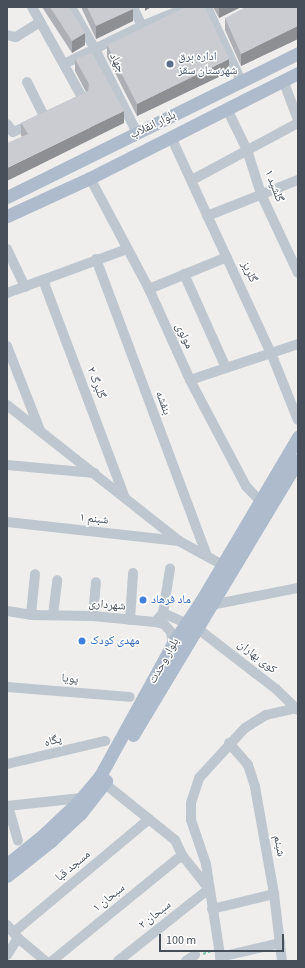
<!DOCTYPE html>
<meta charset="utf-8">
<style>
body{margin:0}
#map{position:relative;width:305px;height:968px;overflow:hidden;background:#f0eeed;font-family:"Source Sans 3","Noto Naskh Arabic",sans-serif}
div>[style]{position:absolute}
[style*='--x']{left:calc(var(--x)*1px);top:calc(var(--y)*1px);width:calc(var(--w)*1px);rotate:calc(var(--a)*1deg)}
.path>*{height:1.5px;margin-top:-0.75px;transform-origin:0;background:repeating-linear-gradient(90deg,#76c9a7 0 3px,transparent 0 5px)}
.minor>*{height:10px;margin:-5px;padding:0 5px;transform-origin:5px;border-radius:5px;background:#bec7cf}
.major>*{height:13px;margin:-6.5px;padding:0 6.5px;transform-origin:6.5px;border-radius:6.5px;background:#aebbcc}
.wall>*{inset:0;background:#aeafb5}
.shaded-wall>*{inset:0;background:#8d8f93;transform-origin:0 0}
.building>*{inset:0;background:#caccd2}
.dots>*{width:11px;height:11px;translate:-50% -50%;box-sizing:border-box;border:2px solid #fff;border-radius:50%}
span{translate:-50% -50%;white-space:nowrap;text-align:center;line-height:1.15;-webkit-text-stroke:3px #fff;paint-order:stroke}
.service-label{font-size:12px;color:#4e5e75}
.left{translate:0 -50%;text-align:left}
.street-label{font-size:12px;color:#464f5a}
.shop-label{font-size:12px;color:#366cbe}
.frame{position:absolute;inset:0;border:8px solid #464f5a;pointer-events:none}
.scale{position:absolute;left:159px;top:934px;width:125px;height:18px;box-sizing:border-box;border:2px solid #464f5a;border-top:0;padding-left:5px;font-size:12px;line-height:14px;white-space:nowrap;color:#464f5a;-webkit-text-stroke:3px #fff;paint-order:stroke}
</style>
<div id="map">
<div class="path">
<i style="--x:203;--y:954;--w:9;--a:-21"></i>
</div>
<div class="minor">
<i style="--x:32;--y:7;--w:105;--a:61"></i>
<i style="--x:83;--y:99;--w:9;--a:153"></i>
<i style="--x:71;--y:7;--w:51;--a:60.4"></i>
<i style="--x:96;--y:51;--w:92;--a:63.4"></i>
<i style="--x:133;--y:7;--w:21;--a:65"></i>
<i style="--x:207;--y:7;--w:81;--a:65.3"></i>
<i style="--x:7;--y:35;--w:9;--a:13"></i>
<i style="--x:16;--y:37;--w:28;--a:-32"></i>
<i style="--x:64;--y:64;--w:87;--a:-26"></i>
<i style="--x:142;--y:26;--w:42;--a:-22.3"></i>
<i style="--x:181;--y:10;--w:3;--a:-108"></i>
<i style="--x:283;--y:80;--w:43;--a:69.4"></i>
<i style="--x:27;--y:82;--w:40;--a:63.4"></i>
<i style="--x:227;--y:109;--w:46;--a:64"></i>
<i style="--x:247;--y:150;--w:46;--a:72.3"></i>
<i style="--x:261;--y:194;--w:87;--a:64.9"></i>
<i style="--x:7;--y:124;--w:10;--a:53"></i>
<i style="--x:13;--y:132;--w:21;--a:-23"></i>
<i style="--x:171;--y:137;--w:238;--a:65.2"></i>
<i style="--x:271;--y:353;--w:72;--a:68.1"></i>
<i style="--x:90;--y:178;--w:126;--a:62"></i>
<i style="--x:149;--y:289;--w:100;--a:65.7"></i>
<i style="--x:190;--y:380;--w:120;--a:62.2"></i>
<i style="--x:246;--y:486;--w:21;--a:47"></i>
<i style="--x:192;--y:180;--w:120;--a:-28.3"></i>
<i style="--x:207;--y:216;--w:98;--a:-21.6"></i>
<i style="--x:7;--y:249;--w:42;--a:64.7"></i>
<i style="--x:96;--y:259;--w:317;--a:69.5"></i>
<i style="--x:184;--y:274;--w:103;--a:65.9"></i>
<i style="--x:43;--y:280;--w:230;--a:69.4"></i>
<i style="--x:149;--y:289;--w:84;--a:-22.3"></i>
<i style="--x:7;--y:293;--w:128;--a:-20.1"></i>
<i style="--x:7;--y:346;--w:90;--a:68.6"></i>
<i style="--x:190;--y:380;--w:114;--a:-18.4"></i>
<i style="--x:7;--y:405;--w:219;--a:38.3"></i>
<i style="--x:179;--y:541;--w:48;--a:28.7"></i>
<i style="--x:7;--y:465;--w:88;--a:5.2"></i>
<i style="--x:7;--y:522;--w:173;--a:6.3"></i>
<i style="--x:211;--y:605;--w:89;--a:-11.1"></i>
<i style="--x:7;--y:611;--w:24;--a:9"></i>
<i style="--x:31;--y:615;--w:62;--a:0.9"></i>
<i style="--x:93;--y:616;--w:62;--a:5.5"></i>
<i style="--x:155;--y:622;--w:12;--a:-48"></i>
<i style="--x:163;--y:613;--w:37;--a:24"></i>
<i style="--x:197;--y:628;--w:100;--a:37.7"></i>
<i style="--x:276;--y:689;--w:30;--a:44"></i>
<i style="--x:163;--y:613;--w:45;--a:-81"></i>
<i style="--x:31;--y:615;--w:41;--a:-84.4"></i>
<i style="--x:53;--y:615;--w:35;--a:-83"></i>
<i style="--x:93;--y:616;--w:34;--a:-85"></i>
<i style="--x:130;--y:620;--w:47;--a:-86.3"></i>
<i style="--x:155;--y:622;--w:9;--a:13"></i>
<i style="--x:164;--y:624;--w:11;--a:49"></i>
<i style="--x:171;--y:632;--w:11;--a:80"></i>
<i style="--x:7;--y:687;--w:123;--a:4.6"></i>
<i style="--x:229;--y:743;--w:29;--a:49"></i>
<i style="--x:248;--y:765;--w:23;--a:72"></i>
<i style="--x:255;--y:787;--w:109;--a:79.9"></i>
<i style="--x:274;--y:894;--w:67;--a:83.2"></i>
<i style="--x:7;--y:764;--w:101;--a:-13.2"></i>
<i style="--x:104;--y:783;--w:91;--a:38.8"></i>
<i style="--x:175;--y:840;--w:17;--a:65"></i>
<i style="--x:182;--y:855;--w:43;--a:51.5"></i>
<i style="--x:7;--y:806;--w:75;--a:-6.1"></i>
<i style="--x:8;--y:806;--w:36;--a:74"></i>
<i style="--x:212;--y:909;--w:64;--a:-13.6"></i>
<i style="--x:7;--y:925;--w:17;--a:50"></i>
<i style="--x:18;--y:938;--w:35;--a:40"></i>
<i style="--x:14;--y:932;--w:176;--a:-39.9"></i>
<i style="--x:7;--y:955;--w:20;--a:-57"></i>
<i style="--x:220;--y:957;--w:62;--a:-13.1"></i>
<i style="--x:52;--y:961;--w:168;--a:-39.2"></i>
<i style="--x:118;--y:961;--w:116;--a:-38.4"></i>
<i style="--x:186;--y:961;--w:11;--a:-34"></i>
<i style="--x:221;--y:961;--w:98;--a:-98.8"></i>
<i style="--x:206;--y:864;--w:46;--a:-108.8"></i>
<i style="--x:191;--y:820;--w:17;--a:-90"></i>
<i style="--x:191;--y:803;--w:26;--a:-72"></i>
<i style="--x:199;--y:778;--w:68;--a:-47.4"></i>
<i style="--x:245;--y:728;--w:25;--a:-32"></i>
<i style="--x:266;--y:715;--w:31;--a:-13"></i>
</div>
<div class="major">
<i style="--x:7;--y:197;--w:325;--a:-26.3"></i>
<i style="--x:7;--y:216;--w:91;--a:-24.6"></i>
<i style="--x:90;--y:178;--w:233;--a:-26.8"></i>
<i style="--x:133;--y:735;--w:321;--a:-59"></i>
<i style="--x:7;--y:864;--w:45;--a:-38.7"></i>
<i style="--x:42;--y:836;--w:51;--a:-43.4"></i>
<i style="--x:79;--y:801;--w:33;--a:-50"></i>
<i style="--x:100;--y:776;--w:152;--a:-61.2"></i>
<i style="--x:173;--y:643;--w:50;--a:-56.3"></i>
<i style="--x:201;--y:601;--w:191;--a:-59.4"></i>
<i style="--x:7;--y:876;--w:56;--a:-38.5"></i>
<i style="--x:51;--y:841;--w:41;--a:-43"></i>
<i style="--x:81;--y:813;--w:41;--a:-52"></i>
</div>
<div class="wall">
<i style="clip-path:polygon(42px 7px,69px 7px,85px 45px,72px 53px)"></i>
<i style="clip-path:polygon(81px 7px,132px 7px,133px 21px,96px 39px)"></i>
<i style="clip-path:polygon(213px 7px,241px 7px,219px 18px)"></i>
<i style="clip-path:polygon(298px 7px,298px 39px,241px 66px,225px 30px,225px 18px)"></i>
<i style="clip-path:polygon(107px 45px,229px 72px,137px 116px,107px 57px)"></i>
<i style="clip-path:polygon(75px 59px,124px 123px,22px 137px,21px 135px,21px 123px,86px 92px,75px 71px)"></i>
</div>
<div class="shaded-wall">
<i style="clip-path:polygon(145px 7px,151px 7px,145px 11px)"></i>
<i style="clip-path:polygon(219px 7px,241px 7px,219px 18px)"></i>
<i style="clip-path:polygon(133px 9px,133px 21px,96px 39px,96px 26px)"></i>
<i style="clip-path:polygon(298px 26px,298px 39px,241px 66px,241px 54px)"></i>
<i style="clip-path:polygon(85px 33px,85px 45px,72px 53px,72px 41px)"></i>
<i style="clip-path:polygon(229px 59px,229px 72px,137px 116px,137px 104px)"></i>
<i style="clip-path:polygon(124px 111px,124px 123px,7px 181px,7px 168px)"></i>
<i style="left:7px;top:263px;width:1px;height:9px"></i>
</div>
<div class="building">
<i style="clip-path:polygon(50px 7px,69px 7px,85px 33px,72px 41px)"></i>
<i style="clip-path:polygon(87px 7px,132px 7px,133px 9px,96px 26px)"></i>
<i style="clip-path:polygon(186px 7px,205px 7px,229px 59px,137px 104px,107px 45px)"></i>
<i style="clip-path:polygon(246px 7px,298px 7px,298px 26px,241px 54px,225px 18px)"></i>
<i style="clip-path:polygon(92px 53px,124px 111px,7px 168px,7px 143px,28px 134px,21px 123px,88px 91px,89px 84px,75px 59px)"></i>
</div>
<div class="dots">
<i style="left:170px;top:64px;background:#5c6f8a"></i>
<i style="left:143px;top:600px;background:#3f7fe0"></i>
<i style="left:82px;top:641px;background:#3f7fe0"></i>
</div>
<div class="service-label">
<span class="left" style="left:178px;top:64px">اداره برق<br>شهرستان سقز</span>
</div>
<div class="street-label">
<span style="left:117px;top:63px;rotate:64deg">جهاد</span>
<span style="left:153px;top:125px;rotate:-26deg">بلوار انقلاب</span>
<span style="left:274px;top:186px;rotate:69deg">گلشید ۱</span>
<span style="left:249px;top:272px;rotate:65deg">گلریز</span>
<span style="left:184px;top:336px;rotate:65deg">مولوی</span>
<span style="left:96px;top:383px;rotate:69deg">گلبرگ ۲</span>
<span style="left:163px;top:403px;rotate:70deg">بنفشه</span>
<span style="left:94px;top:519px;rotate:6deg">شبنم ۱</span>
<span style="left:107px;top:605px;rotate:5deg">شهرداری</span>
<span style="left:257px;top:657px;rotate:38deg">کوی بهاران</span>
<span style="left:164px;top:661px;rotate:-61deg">بلوار وحدت</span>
<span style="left:70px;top:679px;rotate:5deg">پویا</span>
<span style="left:53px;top:741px;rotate:-14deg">پگاه</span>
<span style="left:279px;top:846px;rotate:80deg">شبنم</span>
<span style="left:73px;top:866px;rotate:-40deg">مسجد قبا</span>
<span style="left:109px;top:898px;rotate:-39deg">سبحان ۱</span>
<span style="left:155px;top:915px;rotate:-38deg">سبحان ۲</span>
</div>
<div class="shop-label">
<span class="left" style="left:151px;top:600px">ماد فرهاد</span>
<span class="left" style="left:90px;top:641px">مهدی کودک</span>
</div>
<div class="frame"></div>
<div class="scale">100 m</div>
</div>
